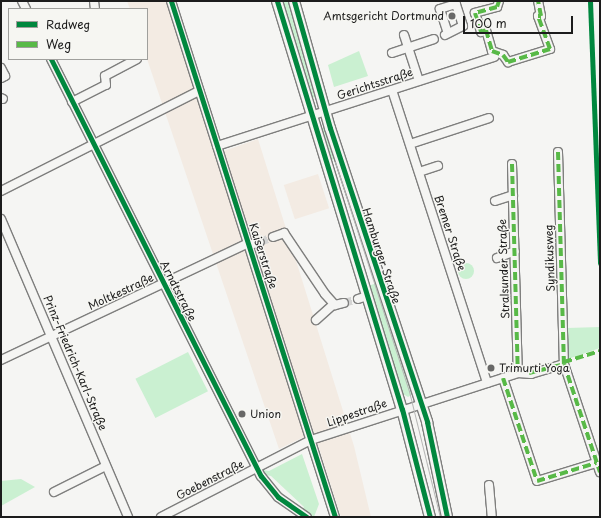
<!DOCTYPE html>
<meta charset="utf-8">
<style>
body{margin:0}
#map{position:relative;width:601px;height:518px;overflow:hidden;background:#f5f5f3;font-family:"Playpen Sans",sans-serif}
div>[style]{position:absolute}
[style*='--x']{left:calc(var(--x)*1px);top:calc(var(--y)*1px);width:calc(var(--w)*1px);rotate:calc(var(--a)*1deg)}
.built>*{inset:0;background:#f3ebe3;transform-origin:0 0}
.green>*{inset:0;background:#caf0d1;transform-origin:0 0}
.round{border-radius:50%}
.minor-tunnel>*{height:8px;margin-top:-4px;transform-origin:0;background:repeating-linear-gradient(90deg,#d4d4d3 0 8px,transparent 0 12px)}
.roads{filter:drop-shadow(1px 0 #7e7e7d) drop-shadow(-1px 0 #7e7e7d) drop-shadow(0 1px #7e7e7d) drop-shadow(0 -1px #7e7e7d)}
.minor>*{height:8px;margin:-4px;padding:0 4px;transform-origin:4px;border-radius:4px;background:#f5f5f3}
.major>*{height:10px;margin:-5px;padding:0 5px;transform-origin:5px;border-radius:5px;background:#f5f5f3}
.tram>*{height:1px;margin:-0.5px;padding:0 0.5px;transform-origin:0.5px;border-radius:0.5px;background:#b6b6b5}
.quiet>*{height:4px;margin-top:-2px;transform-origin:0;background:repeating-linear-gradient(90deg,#58b947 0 8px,transparent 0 12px)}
.cycleway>*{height:5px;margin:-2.5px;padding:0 2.5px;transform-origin:2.5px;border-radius:2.5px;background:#00873e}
.dots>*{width:11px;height:11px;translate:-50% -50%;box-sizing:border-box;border:2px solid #f6f6f2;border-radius:50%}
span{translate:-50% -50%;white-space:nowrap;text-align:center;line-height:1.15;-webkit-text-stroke:3px #f6f6f2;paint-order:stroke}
.poi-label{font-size:11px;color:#1c1c1c}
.right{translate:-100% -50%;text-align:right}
.left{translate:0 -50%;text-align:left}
.street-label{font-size:11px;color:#1c1c1c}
.frame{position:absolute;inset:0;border:2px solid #1c1c1c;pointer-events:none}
.legend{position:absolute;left:8px;top:8px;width:140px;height:52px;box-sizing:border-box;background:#f6f6f2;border:1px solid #9f9f9c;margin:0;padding:5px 7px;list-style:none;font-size:12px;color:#1c1c1c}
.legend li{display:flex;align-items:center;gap:8px;height:20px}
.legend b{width:20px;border:1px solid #9f9f9c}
.scale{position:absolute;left:463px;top:16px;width:110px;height:18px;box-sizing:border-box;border:2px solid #1c1c1c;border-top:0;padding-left:5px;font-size:12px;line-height:14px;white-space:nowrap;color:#1c1c1c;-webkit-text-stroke:3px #f6f6f2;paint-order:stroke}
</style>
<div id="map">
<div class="built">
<i style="clip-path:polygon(127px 1px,166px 1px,215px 154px,258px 139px,354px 446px,371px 517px,341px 517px,314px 432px,279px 449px,147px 59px,147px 9px,130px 9px)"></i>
<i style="left:318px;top:174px;width:36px;height:36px;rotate:72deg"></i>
</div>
<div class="green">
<i style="clip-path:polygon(281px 1px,290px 1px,317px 97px,312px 98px)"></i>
<i style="clip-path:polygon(359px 51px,368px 76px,334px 87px,328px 65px)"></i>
<i style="clip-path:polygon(324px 128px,336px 157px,330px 162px,318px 129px)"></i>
<i class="round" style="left:458px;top:263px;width:16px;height:16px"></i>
<i style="clip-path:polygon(377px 283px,413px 394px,408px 397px,403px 394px,368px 286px)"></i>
<i style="clip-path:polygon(600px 327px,600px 348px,568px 359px,567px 328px)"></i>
<i style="left:188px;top:352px;width:44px;height:59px;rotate:63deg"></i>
<i style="clip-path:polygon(302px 454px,319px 504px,314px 517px,301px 511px,304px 507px,271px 476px,262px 474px,263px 470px,269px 471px)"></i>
<i style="clip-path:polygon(21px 479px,35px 487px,1px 506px,1px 481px)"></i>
</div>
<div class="minor-tunnel">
<i style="--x:260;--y:242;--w:14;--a:-21"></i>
<i style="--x:344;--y:303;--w:15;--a:-16"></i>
</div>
<div class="roads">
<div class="minor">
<i style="--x:22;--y:1;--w:9;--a:63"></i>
<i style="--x:94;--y:1;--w:8;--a:83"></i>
<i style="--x:171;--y:1;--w:541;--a:72.37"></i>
<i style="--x:499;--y:1;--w:6;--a:108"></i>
<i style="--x:497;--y:7;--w:23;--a:165"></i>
<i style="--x:475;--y:13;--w:20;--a:72"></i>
<i style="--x:481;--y:32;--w:5;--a:-22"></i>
<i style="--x:486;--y:30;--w:22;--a:74"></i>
<i style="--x:492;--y:51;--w:12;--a:20"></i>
<i style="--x:503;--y:55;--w:9;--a:54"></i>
<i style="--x:508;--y:62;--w:44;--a:-17.2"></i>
<i style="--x:550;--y:49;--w:35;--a:-110"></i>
<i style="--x:538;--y:16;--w:3;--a:0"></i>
<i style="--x:541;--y:16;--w:15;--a:-101"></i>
<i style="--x:404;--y:35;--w:48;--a:71.9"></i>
<i style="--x:445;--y:35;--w:20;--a:-27"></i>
<i style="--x:463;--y:26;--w:23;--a:-108"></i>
<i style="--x:456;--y:4;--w:17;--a:163"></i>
<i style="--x:440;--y:9;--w:25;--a:72"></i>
<i style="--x:392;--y:53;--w:44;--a:-18.4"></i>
<i style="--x:51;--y:59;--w:467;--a:63.3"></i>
<i style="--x:261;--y:476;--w:27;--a:51"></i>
<i style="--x:278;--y:497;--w:35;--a:35"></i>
<i style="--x:1;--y:68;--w:9;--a:63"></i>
<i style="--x:5;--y:76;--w:4;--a:153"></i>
<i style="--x:392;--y:90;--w:308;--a:72"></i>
<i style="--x:1;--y:98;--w:2;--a:27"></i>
<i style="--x:72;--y:102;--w:38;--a:-27"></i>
<i style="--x:106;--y:85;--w:9;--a:-96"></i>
<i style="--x:105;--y:76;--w:36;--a:-28"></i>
<i style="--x:410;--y:144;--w:83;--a:-18.2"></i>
<i style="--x:217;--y:146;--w:291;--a:-17.8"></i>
<i style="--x:558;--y:152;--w:212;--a:88.4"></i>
<i style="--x:512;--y:164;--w:209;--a:88.4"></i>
<i style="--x:419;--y:172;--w:20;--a:-18"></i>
<i style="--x:1;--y:191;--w:222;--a:-26.8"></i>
<i style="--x:495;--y:201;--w:19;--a:-18"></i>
<i style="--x:1;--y:219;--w:324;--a:66.9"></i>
<i style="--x:273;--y:237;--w:12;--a:-20"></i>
<i style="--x:284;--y:233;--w:73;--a:56.1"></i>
<i style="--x:325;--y:294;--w:15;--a:48"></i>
<i style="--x:335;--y:305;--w:9;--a:-13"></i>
<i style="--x:250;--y:245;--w:10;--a:-17"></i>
<i style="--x:497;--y:258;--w:19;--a:-21"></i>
<i style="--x:358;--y:299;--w:9;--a:-18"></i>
<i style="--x:316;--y:320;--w:24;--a:-42"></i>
<i style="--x:1;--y:360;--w:274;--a:-25.3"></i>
<i style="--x:503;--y:378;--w:108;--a:71.7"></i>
<i style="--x:537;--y:481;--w:62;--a:-17"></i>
<i style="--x:489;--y:485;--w:32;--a:85"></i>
<i style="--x:54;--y:492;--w:58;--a:-26.6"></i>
<i style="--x:161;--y:517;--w:169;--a:-27.2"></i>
<i style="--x:311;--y:440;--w:218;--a:-17.9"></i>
<i style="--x:518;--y:373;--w:13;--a:4"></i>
<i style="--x:531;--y:374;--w:34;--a:-17"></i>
<i style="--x:564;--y:364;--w:114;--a:71.6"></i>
</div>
<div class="major">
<i style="--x:277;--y:1;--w:427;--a:73"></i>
<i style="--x:402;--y:409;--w:112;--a:75.5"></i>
<i style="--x:294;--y:1;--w:132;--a:74.2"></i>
<i style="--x:330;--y:128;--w:310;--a:71.7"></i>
<i style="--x:427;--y:422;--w:97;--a:78.1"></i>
</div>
</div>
<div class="tram">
<i style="--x:335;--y:162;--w:241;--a:72.1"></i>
<i style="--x:409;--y:391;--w:130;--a:76.2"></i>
</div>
<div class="quiet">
<i style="--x:499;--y:1;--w:6;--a:108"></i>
<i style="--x:497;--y:7;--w:23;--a:165"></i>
<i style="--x:475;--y:13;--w:20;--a:72"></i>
<i style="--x:481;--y:32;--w:5;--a:-22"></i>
<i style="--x:486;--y:30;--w:22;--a:74"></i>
<i style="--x:492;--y:51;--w:12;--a:20"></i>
<i style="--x:503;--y:55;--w:9;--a:54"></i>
<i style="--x:508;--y:62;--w:44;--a:-17.2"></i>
<i style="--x:550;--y:49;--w:35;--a:-110"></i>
<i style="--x:538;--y:16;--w:3;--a:0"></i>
<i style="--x:541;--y:16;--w:15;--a:-101"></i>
<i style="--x:558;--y:152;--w:212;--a:88.4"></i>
<i style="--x:512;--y:164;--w:209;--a:88.4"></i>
<i style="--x:564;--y:362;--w:38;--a:-17"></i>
<i style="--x:529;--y:373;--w:36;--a:-14"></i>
<i style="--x:564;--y:364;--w:114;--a:71.6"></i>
<i style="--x:503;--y:378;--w:108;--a:71.7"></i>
<i style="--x:537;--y:481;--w:62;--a:-17"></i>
</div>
<div class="cycleway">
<i style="--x:171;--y:1;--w:541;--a:72.37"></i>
<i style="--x:277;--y:1;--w:427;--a:73"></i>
<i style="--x:402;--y:409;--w:112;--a:75.5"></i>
<i style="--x:294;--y:1;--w:132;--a:74.2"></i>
<i style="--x:330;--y:128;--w:310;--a:71.7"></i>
<i style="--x:427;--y:422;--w:97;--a:78.1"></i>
<i style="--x:590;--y:1;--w:262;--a:87.8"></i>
<i style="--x:51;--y:59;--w:467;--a:63.3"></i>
<i style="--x:261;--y:476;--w:27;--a:51"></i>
<i style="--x:278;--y:497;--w:35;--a:35"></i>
</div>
<div class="dots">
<i style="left:452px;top:16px;background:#686867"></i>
<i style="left:491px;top:368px;background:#686867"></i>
<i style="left:242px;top:414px;background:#686867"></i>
</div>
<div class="poi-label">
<span class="right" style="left:444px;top:16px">Amtsgericht Dortmund</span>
<span class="left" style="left:499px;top:368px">Trimurti Yoga</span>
<span class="left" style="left:250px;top:414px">Union</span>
</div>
<div class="street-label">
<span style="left:375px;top:84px;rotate:-18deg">Gerichtsstraße</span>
<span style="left:450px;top:233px;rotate:72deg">Bremer Straße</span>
<span style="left:263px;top:256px;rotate:72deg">Kaiserstraße</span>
<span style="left:381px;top:256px;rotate:72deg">Hamburger Straße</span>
<span style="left:550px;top:258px;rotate:-92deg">Syndikusweg</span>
<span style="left:504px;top:269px;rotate:-92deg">Stralsunder Straße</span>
<span style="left:178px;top:291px;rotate:63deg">Arndtstraße</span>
<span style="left:121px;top:292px;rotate:-25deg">Moltkestraße</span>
<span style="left:75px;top:363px;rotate:67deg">Prinz-Friedrich-Karl-Straße</span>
<span style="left:357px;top:413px;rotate:-19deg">Lippestraße</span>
<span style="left:210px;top:480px;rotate:-27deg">Goebenstraße</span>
</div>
<div class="frame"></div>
<ul class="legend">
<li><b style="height:5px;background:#00873e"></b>Radweg</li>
<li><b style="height:5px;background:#58b947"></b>Weg</li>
</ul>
<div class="scale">100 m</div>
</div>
